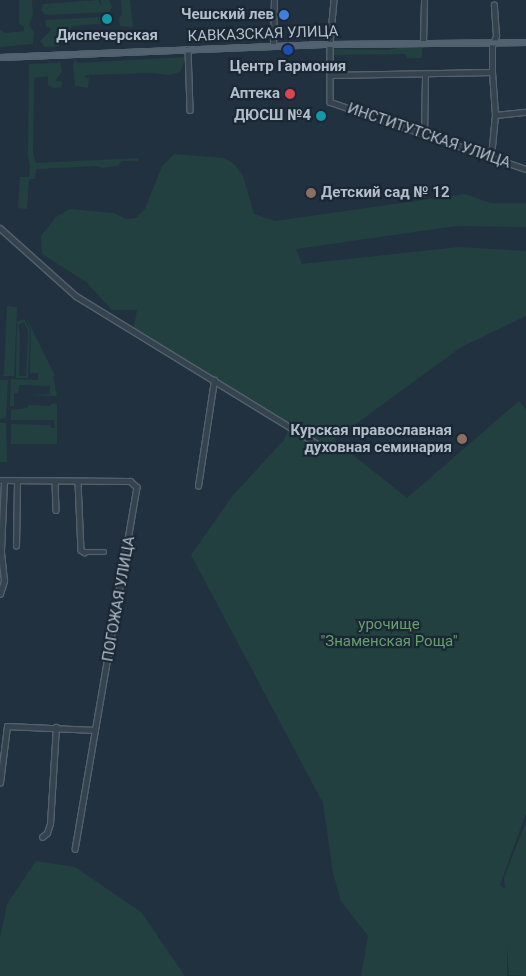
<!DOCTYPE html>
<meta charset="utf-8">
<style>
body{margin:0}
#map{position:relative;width:526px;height:976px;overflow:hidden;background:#213140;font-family:Roboto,sans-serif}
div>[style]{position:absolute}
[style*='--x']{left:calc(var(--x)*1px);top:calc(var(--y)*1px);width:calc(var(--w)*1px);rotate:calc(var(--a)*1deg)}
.green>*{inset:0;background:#234041}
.roads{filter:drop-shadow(1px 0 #53616d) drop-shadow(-1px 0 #53616d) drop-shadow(0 1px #53616d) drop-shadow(0 -1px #53616d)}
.minor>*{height:4.5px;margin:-2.25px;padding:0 2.25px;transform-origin:2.25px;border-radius:2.25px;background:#35434f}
.major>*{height:5px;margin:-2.5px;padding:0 2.5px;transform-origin:2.5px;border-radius:2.5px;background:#536270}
.dots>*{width:14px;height:14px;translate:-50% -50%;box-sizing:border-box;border:2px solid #1b2834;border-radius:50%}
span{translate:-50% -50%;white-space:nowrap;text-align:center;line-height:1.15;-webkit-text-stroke:4.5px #1b2834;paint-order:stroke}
.poi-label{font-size:15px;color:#b1becb;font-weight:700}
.right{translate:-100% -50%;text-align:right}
.left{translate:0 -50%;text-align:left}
.street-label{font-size:15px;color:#b1becb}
.park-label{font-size:15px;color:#669e6d}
</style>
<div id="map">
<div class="green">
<i style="clip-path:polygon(19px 0,32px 0,33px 14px,29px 25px,34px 32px,33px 44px,0 47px,0 30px,6px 33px,24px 31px,24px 27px,19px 24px)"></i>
<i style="clip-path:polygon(98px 0,101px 6px,101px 0,109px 0,112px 7px,109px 12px,46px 15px,41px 10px,43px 4px)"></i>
<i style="clip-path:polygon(121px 0,130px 0,133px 27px,120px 26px,119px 18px,122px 14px)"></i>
<i style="clip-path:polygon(101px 17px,101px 21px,113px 21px,109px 23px,72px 26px,67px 36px,59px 46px,45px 47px,40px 41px,51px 30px,49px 27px,46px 27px,45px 20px)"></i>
<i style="clip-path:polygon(397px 48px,422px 48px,422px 58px,407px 58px,406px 54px,333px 55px,334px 49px,388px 50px)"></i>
<i style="clip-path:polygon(186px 57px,180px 72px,169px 75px,151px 73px,85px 75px,85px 78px,89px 78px,88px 88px,75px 86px,73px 64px,75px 59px,78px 63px)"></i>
<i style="clip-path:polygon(60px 60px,62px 72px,55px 81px,62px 81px,62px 87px,53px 88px,48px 85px,48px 76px,34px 78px,33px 154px,36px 163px,138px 158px,138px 161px,122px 161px,118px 166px,102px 168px,98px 166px,36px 169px,35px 179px,29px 179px,27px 209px,18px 208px,20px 177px,29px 177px,30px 166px,28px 156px,29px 64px,58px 63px)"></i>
<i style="clip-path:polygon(174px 154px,224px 158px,234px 164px,243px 176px,254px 214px,275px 221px,465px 194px,491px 203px,526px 203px,526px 227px,456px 226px,296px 249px,302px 264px,459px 247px,526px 251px,526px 316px,461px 347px,334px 440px,407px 498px,519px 401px,526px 409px,526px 813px,500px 885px,505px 889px,504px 878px,526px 822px,526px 976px,509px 975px,507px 947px,507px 976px,361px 976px,368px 936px,341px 901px,333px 873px,323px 803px,191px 555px,234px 494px,284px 440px,289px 428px,133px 332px,137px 310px,112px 310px,86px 282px,42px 254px,41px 236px,56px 217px,70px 209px,114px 213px,126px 219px,136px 218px,145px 209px,162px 166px)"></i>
<i style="clip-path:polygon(7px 306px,17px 307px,14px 376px,0 376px,4px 375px)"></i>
<i style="clip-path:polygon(26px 317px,55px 376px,53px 377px,57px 396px,28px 395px,50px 394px,50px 386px,19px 385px,18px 393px,14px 393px,14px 406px,10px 406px,11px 379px,38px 380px,38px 373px,30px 373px,31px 330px)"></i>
<i style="clip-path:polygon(evenodd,24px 319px,30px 330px,28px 378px,16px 378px,17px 322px,24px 319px,24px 322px,28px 331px,26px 376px,19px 376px,20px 334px,18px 325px,24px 322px)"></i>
<i style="clip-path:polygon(0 380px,8px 380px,6px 418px,0 419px)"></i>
<i style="clip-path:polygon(51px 404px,57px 404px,57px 444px,11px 444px,11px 424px,50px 425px,51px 428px,55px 428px,54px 420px,11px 420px,11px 410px,27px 408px,29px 405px,50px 406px)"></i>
<i style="clip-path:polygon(0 423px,6px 423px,7px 462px,0 462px)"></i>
<i style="clip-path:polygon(36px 861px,75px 867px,141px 912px,185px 976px,0 976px,0 938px,7px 904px)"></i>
</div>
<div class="roads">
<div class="minor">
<i style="--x:334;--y:0;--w:44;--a:95.2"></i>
<i style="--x:330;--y:44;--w:58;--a:90"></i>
<i style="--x:330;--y:102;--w:207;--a:18.9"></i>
<i style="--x:423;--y:42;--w:42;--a:-88.6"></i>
<i style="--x:273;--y:46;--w:46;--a:-88.8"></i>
<i style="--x:188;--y:49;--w:61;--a:88.1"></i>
<i style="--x:331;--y:75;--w:161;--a:-1.1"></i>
<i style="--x:495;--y:115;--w:31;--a:-6"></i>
<i style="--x:424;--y:135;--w:60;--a:-89"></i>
<i style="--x:491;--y:157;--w:42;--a:-84.6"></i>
<i style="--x:495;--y:115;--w:43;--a:-94"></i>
<i style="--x:492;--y:72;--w:26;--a:-90"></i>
<i style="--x:492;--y:46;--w:11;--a:-68"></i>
<i style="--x:496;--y:36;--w:31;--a:-94"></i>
<i style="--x:0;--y:228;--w:102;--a:41.8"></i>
<i style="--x:76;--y:296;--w:281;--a:31.5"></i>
<i style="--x:0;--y:480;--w:130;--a:0.4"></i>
<i style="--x:130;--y:481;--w:9;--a:41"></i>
<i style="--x:137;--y:487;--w:367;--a:99.7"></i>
<i style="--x:55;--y:482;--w:28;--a:88"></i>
<i style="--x:78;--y:482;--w:68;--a:87.5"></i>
<i style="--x:81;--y:550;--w:4;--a:34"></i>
<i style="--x:84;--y:552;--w:20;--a:0"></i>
<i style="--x:198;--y:486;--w:107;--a:-81.4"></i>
<i style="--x:16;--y:546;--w:65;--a:-89.1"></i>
<i style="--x:0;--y:594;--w:14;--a:-73"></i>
<i style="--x:4;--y:581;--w:31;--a:-96"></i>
<i style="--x:1;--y:550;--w:69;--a:-87.5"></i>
<i style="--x:0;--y:783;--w:57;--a:-83"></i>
<i style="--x:7;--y:726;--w:88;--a:2.6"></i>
<i style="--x:42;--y:837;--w:6;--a:-39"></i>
<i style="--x:47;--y:833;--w:9;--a:-72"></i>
<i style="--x:50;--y:824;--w:97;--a:-86.5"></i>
</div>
<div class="major">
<i style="--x:0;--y:57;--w:330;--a:-2.3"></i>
<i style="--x:330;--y:44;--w:196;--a:-0.6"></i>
</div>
</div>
<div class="dots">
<i style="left:284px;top:15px;background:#3f7fe0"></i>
<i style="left:107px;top:19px;background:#0f9aa8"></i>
<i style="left:288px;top:50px;background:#1a4fb4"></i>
<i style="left:290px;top:94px;background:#e0444e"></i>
<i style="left:321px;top:116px;background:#0f9aa8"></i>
<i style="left:311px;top:193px;background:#8d6e63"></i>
<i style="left:462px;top:439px;background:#8d6e63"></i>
</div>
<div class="poi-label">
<span class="right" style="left:274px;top:15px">Чешский лев</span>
<span style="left:107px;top:36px">Диспечерская</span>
<span style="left:288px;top:67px">Центр Гармония</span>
<span class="right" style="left:280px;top:94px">Аптека</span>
<span class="right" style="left:311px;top:116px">ДЮСШ №4</span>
<span class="left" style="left:321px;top:193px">Детский сад № 12</span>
<span class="right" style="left:452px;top:439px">Курская православная<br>духовная семинария</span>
</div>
<div class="street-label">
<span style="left:263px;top:34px;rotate:-2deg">КАВКАЗСКАЯ УЛИЦА</span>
<span style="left:429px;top:136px;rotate:19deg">ИНСТИТУТСКАЯ УЛИЦА</span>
<span style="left:119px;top:599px;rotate:-80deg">ПОГОЖАЯ УЛИЦА</span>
</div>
<div class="park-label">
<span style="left:389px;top:633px">урочище<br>"Знаменская Роща"</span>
</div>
</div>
